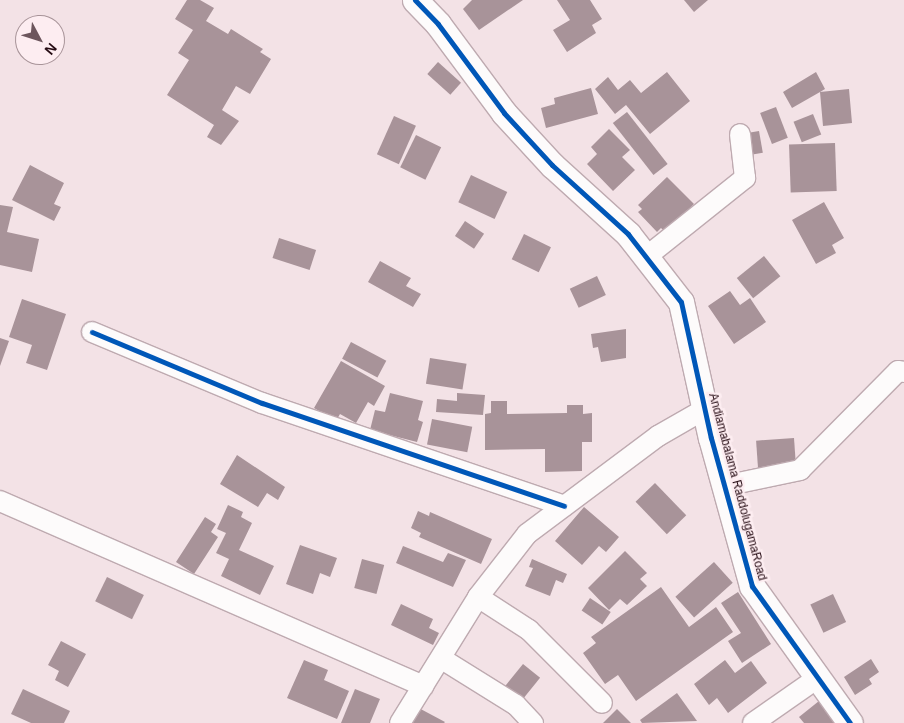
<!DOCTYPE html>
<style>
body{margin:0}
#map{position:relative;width:904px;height:723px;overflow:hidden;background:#f3e2e6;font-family:Helvetica,sans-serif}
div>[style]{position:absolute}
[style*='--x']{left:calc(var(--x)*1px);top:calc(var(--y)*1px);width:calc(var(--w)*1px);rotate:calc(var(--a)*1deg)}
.building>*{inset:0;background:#a89399;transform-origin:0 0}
.roads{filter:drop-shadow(1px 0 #beaab0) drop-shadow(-1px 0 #beaab0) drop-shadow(0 1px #beaab0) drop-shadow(0 -1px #beaab0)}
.minor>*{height:20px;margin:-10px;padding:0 10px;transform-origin:10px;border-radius:10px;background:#fdfbfb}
.tertiary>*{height:25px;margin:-12.5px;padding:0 12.5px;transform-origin:12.5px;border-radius:12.5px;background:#fdfbfb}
.cycleway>*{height:5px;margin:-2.5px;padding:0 2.5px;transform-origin:2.5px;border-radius:2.5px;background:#0057b8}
span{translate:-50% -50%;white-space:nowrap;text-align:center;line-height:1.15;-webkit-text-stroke:5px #fdedf1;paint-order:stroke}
.street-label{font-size:12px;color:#250b13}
.north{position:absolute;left:15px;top:15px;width:50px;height:50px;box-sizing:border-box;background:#fdedf1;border:1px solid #a79398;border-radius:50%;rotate:130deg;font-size:14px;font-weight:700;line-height:20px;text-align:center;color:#250b13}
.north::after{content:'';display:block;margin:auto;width:18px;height:22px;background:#6d565d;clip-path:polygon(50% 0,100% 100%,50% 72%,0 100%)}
</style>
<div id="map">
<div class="building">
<i style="clip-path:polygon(187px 0,200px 0,214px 8px,206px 21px,228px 34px,231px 29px,263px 49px,260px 52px,271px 59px,250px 94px,236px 86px,222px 110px,239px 121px,221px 145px,207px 137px,214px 125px,167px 95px,189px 60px,178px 53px,193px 30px,175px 19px)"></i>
<i style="clip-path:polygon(472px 0,523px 0,479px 30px,463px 9px)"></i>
<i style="clip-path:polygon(557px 0,590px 0,602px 19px,592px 25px,596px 33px,567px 52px,553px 30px,570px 20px)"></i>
<i style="clip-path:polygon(684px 0,708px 0,694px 12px)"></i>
<i style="left:438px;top:62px;width:31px;height:16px;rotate:42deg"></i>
<i style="clip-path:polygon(667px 72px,690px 101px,650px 134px,626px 105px,615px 114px,595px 89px,608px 77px,618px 90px,630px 80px,641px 93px)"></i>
<i style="clip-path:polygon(816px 72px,825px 89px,820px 92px,849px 89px,852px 123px,823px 126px,820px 92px,792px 108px,783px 92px)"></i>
<i style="clip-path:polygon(591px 88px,598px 114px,546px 128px,541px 108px,555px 104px,554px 98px)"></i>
<i style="left:776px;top:107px;width:33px;height:17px;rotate:69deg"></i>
<i style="left:627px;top:112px;width:66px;height:18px;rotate:52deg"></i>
<i style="left:813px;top:114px;width:22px;height:21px;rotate:68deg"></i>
<i style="left:394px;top:116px;width:24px;height:42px;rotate:24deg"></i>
<i style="clip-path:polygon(609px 129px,630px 150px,622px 157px,635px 170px,613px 191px,587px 164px,597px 154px,591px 147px)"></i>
<i style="left:759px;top:131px;width:22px;height:12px;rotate:80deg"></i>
<i style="left:416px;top:135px;width:28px;height:36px;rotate:26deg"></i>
<i style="left:835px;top:143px;width:48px;height:46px;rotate:88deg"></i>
<i style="clip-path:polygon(30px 165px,64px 183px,54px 204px,61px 207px,54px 221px,12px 200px)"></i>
<i style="left:471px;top:175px;width:40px;height:30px;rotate:25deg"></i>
<i style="clip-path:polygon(667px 177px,694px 204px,665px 232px,661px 228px,657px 232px,638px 212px,642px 209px,638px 205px)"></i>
<i style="clip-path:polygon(824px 202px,844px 238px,832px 245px,836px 253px,816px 264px,792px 220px)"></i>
<i style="clip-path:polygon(0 205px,13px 207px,7px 232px,39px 239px,32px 272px,0 265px)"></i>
<i style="left:465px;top:221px;width:23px;height:18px;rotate:34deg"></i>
<i style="left:524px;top:234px;width:30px;height:28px;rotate:26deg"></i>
<i style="left:279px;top:238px;width:39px;height:21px;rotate:18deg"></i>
<i style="left:764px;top:256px;width:26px;height:35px;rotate:51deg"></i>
<i style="clip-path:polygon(380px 261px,411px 278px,406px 286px,421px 294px,413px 307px,368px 282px)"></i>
<i style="left:597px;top:276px;width:21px;height:30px;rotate:65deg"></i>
<i style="clip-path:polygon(730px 291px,740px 305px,750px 298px,766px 322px,734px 344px,708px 306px)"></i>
<i style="clip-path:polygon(22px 299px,66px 314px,47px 370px,26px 363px,32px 345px,9px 337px)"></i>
<i style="clip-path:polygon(626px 329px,626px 358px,601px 362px,598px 347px,593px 348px,591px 334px)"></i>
<i style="clip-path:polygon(0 338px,9px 341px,0 366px)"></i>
<i style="left:351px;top:342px;width:40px;height:19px;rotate:28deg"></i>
<i style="left:430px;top:358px;width:37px;height:26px;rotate:9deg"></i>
<i style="clip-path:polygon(341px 361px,385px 386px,374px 406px,368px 402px,356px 423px,340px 414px,336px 421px,314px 408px)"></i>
<i style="clip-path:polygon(390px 393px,423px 401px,418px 420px,423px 422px,417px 442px,370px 430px,375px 410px,385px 412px)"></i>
<i style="clip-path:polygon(457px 393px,485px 395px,483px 415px,436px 412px,437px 399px,457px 401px)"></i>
<i style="clip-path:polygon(491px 401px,507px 401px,507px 414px,567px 413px,567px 405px,583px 405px,583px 414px,592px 413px,592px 442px,582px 442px,582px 471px,545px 472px,545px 449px,485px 450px,485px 414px,491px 413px)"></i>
<i style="left:432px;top:419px;width:41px;height:26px;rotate:11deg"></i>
<i style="left:794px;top:438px;width:30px;height:38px;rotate:86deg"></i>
<i style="clip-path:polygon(237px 455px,285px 487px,278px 500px,267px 493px,258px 507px,220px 484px)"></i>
<i style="left:655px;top:483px;width:45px;height:27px;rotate:46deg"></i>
<i style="clip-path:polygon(228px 505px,243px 512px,241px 517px,252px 523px,239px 550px,274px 566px,260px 595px,221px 576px,229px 559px,216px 553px,226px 533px,217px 529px)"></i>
<i style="clip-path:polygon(584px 507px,619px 537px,606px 552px,599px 546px,582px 565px,555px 541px)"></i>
<i style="clip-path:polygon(418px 511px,429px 516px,430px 512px,492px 539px,481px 564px,419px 537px,421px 533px,411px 528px)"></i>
<i style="clip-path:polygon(205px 517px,216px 524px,211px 532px,218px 537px,194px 574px,176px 562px)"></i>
<i style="clip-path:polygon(300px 545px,337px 558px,330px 577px,320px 573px,313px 594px,286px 584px)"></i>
<i style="clip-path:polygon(403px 546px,443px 562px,448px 553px,466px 560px,453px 587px,396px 563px)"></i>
<i style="clip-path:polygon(625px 551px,647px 573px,640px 579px,647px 586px,627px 605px,620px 599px,609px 610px,588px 588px)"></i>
<i style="left:362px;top:559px;width:23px;height:30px;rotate:15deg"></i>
<i style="clip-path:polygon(532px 559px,567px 574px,563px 583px,556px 580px,550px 596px,525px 586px,533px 568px,529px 567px)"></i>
<i style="left:714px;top:562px;width:28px;height:52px;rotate:48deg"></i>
<i style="left:107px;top:577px;width:41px;height:27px;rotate:26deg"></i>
<i style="clip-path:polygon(661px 587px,689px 627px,716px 607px,733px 632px,636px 701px,618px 675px,605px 684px,583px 653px,596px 643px,591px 637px)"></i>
<i style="clip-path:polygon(738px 592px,771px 644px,742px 663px,728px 641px,741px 633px,721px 603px)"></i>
<i style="left:833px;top:594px;width:31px;height:25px;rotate:65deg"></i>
<i style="left:590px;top:598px;width:25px;height:15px;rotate:34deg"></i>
<i style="clip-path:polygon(401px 604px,433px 619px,429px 628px,439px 633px,433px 645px,391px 625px)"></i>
<i style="clip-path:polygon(61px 641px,86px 654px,68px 687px,55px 680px,59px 671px,48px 665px)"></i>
<i style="clip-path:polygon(871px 659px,879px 672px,869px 679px,872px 684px,855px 695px,844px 677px)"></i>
<i style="clip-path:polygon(304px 660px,328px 670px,324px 680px,349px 691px,337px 719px,287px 698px)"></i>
<i style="clip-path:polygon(725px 660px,735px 673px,751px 661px,767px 683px,728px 713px,717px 698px,709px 705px,694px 684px)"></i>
<i style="left:523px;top:664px;width:22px;height:34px;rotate:39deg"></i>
<i style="clip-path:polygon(23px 689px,70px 711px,64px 723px,31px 723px,11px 714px)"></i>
<i style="clip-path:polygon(355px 689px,380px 699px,370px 723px,341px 723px)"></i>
<i style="clip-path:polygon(677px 693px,697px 721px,642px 723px,640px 720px)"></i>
<i style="clip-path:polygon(819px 701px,837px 723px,804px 723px,799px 717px)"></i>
<i style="clip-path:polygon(415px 706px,445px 722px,444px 723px,407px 723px)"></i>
<i style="clip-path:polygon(617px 709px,631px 723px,603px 723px)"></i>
</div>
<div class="roads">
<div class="minor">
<i style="--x:646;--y:257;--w:127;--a:-38.6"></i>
<i style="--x:745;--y:178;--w:44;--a:-96.5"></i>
<i style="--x:92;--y:332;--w:184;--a:22.7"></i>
<i style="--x:262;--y:403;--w:319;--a:18.8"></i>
<i style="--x:724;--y:486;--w:78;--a:-11.9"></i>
<i style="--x:800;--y:470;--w:139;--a:-45.3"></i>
<i style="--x:898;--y:371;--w:6;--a:9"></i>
<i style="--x:0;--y:501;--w:462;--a:23.6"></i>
<i style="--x:478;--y:597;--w:61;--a:32.9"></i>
<i style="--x:529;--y:630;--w:103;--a:45"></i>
<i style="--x:442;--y:659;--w:87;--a:31.9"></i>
<i style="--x:516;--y:705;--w:25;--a:47"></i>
<i style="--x:400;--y:723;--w:148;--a:-58.2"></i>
<i style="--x:478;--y:597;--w:80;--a:-52.1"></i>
<i style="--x:527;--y:534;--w:164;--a:-36.8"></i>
<i style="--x:658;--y:436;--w:54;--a:-29.9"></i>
<i style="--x:753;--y:723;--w:77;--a:-34.9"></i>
</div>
<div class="tertiary">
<i style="--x:415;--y:0;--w:33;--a:46"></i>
<i style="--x:438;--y:24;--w:111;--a:53.4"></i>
<i style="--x:504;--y:113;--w:71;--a:47.3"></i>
<i style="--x:552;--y:165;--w:103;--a:42.2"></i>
<i style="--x:628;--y:234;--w:86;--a:52.1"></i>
<i style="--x:681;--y:302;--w:139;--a:77.6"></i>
<i style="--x:711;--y:438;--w:154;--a:74.5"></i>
<i style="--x:752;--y:586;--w:168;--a:54.4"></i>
</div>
</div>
<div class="cycleway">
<i style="--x:415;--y:0;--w:33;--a:46"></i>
<i style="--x:438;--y:24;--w:111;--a:53.4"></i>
<i style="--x:504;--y:113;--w:71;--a:47.3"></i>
<i style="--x:552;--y:165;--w:103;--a:42.2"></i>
<i style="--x:628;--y:234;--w:86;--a:52.1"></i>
<i style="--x:681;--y:302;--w:139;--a:77.6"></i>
<i style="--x:711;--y:438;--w:154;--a:74.5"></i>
<i style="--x:752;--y:586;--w:168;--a:54.4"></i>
<i style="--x:92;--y:332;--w:184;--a:22.7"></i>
<i style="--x:262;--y:403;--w:319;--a:18.8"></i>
</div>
<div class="street-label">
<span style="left:737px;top:487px;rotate:75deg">Andiamabalama RaddolugamaRoad</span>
</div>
<div class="north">N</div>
</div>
